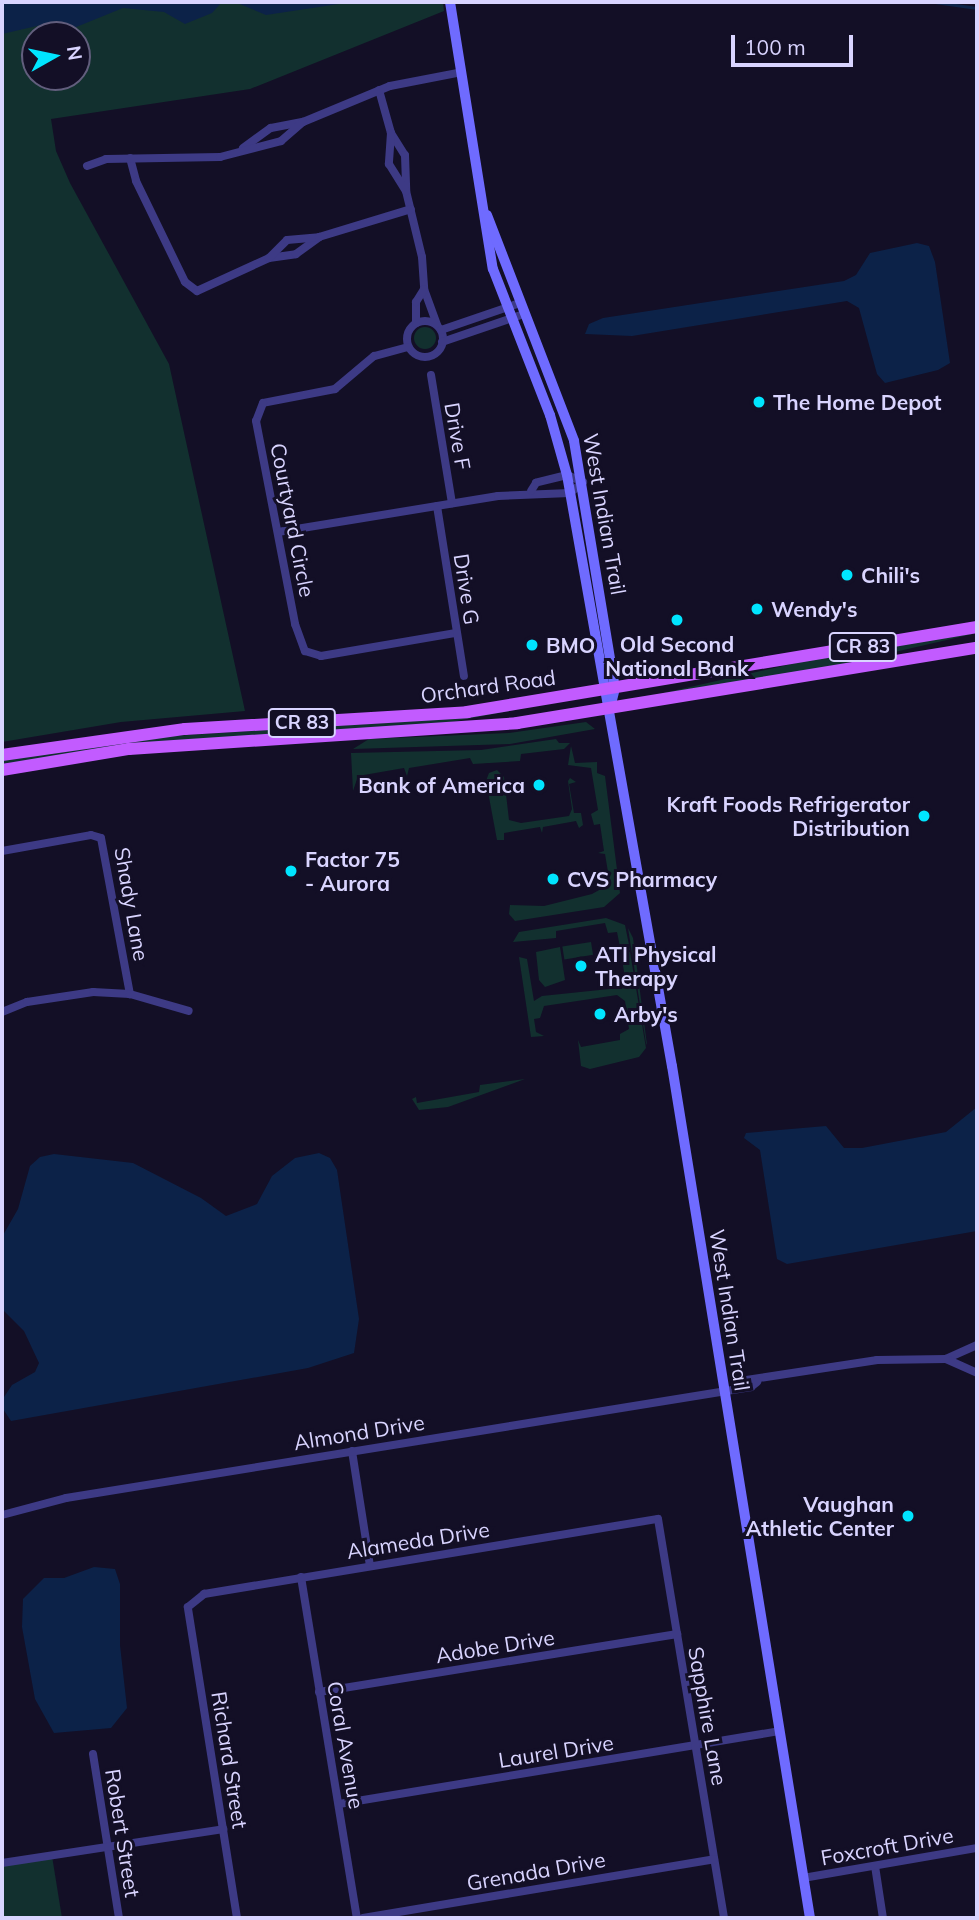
<!DOCTYPE html>
<style>
body{margin:0}
#map{position:relative;width:979px;height:1920px;overflow:hidden;background:#130f26;font-family:Mulish,sans-serif}
div>[style]{position:absolute}
[style*='--x']{left:calc(var(--x)*1px);top:calc(var(--y)*1px);width:calc(var(--w)*1px);rotate:calc(var(--a)*1deg)}
.green>*{inset:0;background:#12302f;transform-origin:0 0}
.round{border-radius:50%}
.water>*{inset:0;background:#0c2248}
.stream>*{height:2.5px;margin:-1.25px;padding:0 1.25px;transform-origin:1.25px;border-radius:1.25px;background:#0c2248}
.street>*{height:8px;margin:-4px;padding:0 4px;transform-origin:4px;border-radius:4px;background:#3d3a85}
.street>.ring{margin:-4px;padding:0;box-sizing:content-box;background:none;border:8px solid #3d3a85;border-radius:50%}
.secondary>*{height:10px;margin:-5px;padding:0 5px;transform-origin:5px;border-radius:5px;background:#6f6bff}
.primary>*{height:12px;margin:-6px;padding:0 6px;transform-origin:6px;border-radius:6px;background:#c25bff}
.dots>*{width:19px;height:19px;translate:-50% -50%;box-sizing:border-box;border:4px solid #130f26;border-radius:50%}
span{translate:-50% -50%;white-space:nowrap;text-align:center;line-height:1.15;-webkit-text-stroke:6px #130f26;paint-order:stroke}
.shield-label span{padding:2px 5px;background:#130f26;border:2px solid;border-radius:5px;-webkit-text-stroke-width:0}
.shield-label{font-size:19px;color:#d9d4ff;font-weight:700}
.poi-label{font-size:21px;color:#d9d4ff;font-weight:700}
.left{translate:0 -50%;text-align:left}
.right{translate:-100% -50%;text-align:right}
.street-label{font-size:21px;color:#d9d4ff}
.frame{position:absolute;inset:0;border:4px solid #d9d4ff;pointer-events:none}
.north{position:absolute;left:21px;top:21px;width:70px;height:70px;box-sizing:border-box;background:#130f26;border:2px solid #625e7d;border-radius:50%;rotate:81deg;font-size:19px;font-weight:700;line-height:28px;text-align:center;color:#d9d4ff}
.north::after{content:'';display:block;margin:auto;width:24px;height:32px;background:#00e5ff;clip-path:polygon(50% 0,100% 100%,50% 72%,0 100%)}
.scale{position:absolute;left:731px;top:35px;width:122px;height:32px;box-sizing:border-box;border:4px solid #d9d4ff;border-top:0;padding-left:9px;font-size:21px;line-height:24px;white-space:nowrap;color:#d9d4ff;-webkit-text-stroke:5px #130f26;paint-order:stroke}
</style>
<div id="map">
<div class="green">
<i style="clip-path:polygon(evenodd,2px 2px,443px 2px,444px 11px,250px 89px,51px 119px,56px 151px,70px 183px,169px 364px,245px 711px,121px 722px,2px 742px,2px 2px,35px 35px,77px 35px,77px 77px,35px 77px,35px 35px)"></i>
<i class="round" style="left:414px;top:327px;width:22px;height:22px"></i>
<i style="clip-path:polygon(977px 633px,830px 667px,659px 694px,809px 660px)"></i>
<i style="clip-path:polygon(520px 709px,451px 722px,2px 765px,2px 760px,156px 737px,414px 721px)"></i>
<i style="clip-path:polygon(586px 722px,595px 729px,510px 744px,353px 749px,369px 739px,509px 733px)"></i>
<i style="clip-path:polygon(556px 739px,559px 743px,570px 743px,564px 749px,521px 754px,520px 761px,473px 764px,470px 758px,409px 768px,407px 776px,404px 768px,358px 776px,353px 791px,351px 753px,481px 750px)"></i>
<i style="clip-path:polygon(571px 746px,575px 763px,597px 762px,597px 773px,605px 776px,620px 893px,604px 907px,515px 921px,509px 914px,510px 905px,544px 906px,592px 894px,610px 884px,605px 854px,598px 853px,604px 851px,600px 824px,594px 825px,591px 814px,598px 810px,591px 768px,568px 765px)"></i>
<i style="clip-path:polygon(497px 770px,504px 777px,509px 820px,521px 823px,569px 816px,572px 809px,568px 781px,570px 778px,576px 782px,569px 784px,574px 813px,581px 813px,583px 825px,579px 828px,576px 821px,543px 827px,542px 833px,540px 827px,504px 833px,504px 840px,497px 840px,486px 781px,489px 773px)"></i>
<i style="clip-path:polygon(606px 918px,625px 925px,630px 950px,621px 952px,617px 932px,608px 933px,605px 923px,556px 931px,556px 938px,513px 942px,519px 932px)"></i>
<i style="clip-path:polygon(628px 928px,633px 938px,647px 1045px,646px 1043px)"></i>
<i style="left:591px;top:942px;width:13px;height:29px;rotate:81deg"></i>
<i style="clip-path:polygon(560px 947px,565px 980px,545px 987px,539px 980px,536px 952px)"></i>
<i style="clip-path:polygon(630px 952px,646px 1048px,639px 1057px,590px 1069px,581px 1066px,578px 1040px,581px 1047px,620px 1040px,620px 1034px,629px 1029px,625px 1001px,617px 995px,544px 1006px,540px 1018px,534px 1019px,536px 1032px,544px 1036px,531px 1037px,519px 957px,527px 959px,534px 1001px,542px 996px,619px 988px,626px 983px,621px 954px)"></i>
<i style="clip-path:polygon(525px 1079px,448px 1107px,419px 1110px,412px 1099px,416px 1097px,417px 1103px,479px 1092px,480px 1085px)"></i>
<i style="clip-path:polygon(52px 1856px,62px 1918px,2px 1918px,2px 1864px)"></i>
</div>
<div class="water">
<i style="clip-path:polygon(2px 2px,222px 2px,212px 13px,185px 24px,164px 12px,123px 8px,59px 34px,41px 25px,2px 34px)"></i>
<i style="clip-path:polygon(235px 2px,352px 2px,266px 15px)"></i>
<i style="clip-path:polygon(917px 243px,929px 246px,935px 262px,950px 363px,938px 370px,885px 383px,877px 374px,859px 308px,847px 301px,632px 336px,585px 334px,589px 324px,603px 318px,844px 281px,856px 275px,870px 253px)"></i>
<i style="clip-path:polygon(977px 1107px,977px 1231px,787px 1264px,777px 1259px,760px 1150px,744px 1138px,746px 1133px,826px 1126px,844px 1148px,862px 1148px,946px 1132px)"></i>
<i style="clip-path:polygon(54px 1154px,133px 1163px,201px 1198px,226px 1216px,257px 1204px,272px 1176px,295px 1158px,319px 1153px,330px 1158px,337px 1170px,359px 1319px,354px 1353px,308px 1368px,11px 1421px,3px 1409px,4px 1397px,12px 1385px,35px 1372px,39px 1363px,24px 1331px,2px 1309px,2px 1237px,18px 1209px,30px 1166px,40px 1157px)"></i>
<i style="clip-path:polygon(94px 1567px,115px 1569px,120px 1584px,120px 1645px,127px 1708px,111px 1728px,54px 1733px,35px 1699px,22px 1627px,23px 1599px,44px 1578px,64px 1578px)"></i>
</div>
<div class="stream">
<i style="--x:935;--y:2;--w:42;--a:8.1"></i>
</div>
<div class="street">
<i style="--x:379;--y:90;--w:45;--a:74.4"></i>
<i style="--x:391;--y:133;--w:26;--a:58"></i>
<i style="--x:405;--y:155;--w:36;--a:88"></i>
<i style="--x:406;--y:191;--w:68;--a:76.4"></i>
<i style="--x:422;--y:257;--w:32;--a:86"></i>
<i style="--x:424;--y:289;--w:38;--a:70"></i>
<i style="--x:391;--y:133;--w:31;--a:94"></i>
<i style="--x:389;--y:164;--w:32;--a:58"></i>
<i style="--x:243;--y:148;--w:34;--a:-36"></i>
<i style="--x:271;--y:128;--w:33;--a:-11"></i>
<i style="--x:303;--y:122;--w:94;--a:-22.5"></i>
<i style="--x:390;--y:86;--w:73;--a:-11"></i>
<i style="--x:130;--y:158;--w:24;--a:75"></i>
<i style="--x:136;--y:181;--w:112;--a:64.1"></i>
<i style="--x:185;--y:282;--w:15;--a:37"></i>
<i style="--x:197;--y:291;--w:79;--a:-24.6"></i>
<i style="--x:269;--y:258;--w:27;--a:-8"></i>
<i style="--x:296;--y:254;--w:29;--a:-36"></i>
<i style="--x:87;--y:166;--w:20;--a:-20"></i>
<i style="--x:106;--y:159;--w:114;--a:-1"></i>
<i style="--x:220;--y:157;--w:63;--a:-14.7"></i>
<i style="--x:281;--y:141;--w:29;--a:-41"></i>
<i style="--x:269;--y:258;--w:25;--a:-45"></i>
<i style="--x:287;--y:240;--w:32;--a:-5"></i>
<i style="--x:319;--y:237;--w:96;--a:-16.9"></i>
<i class="ring" style="left:407px;top:321px;width:28px;height:28px"></i>
<i style="--x:416;--y:323;--w:21;--a:-90"></i>
<i style="--x:416;--y:302;--w:15;--a:-58"></i>
<i style="--x:441;--y:330;--w:83;--a:-18.9"></i>
<i style="--x:442;--y:342;--w:87;--a:-18.9"></i>
<i style="--x:408;--y:347;--w:35;--a:165"></i>
<i style="--x:374;--y:356;--w:51;--a:139.8"></i>
<i style="--x:335;--y:389;--w:73;--a:169"></i>
<i style="--x:263;--y:403;--w:19;--a:111"></i>
<i style="--x:256;--y:421;--w:207;--a:79.1"></i>
<i style="--x:295;--y:624;--w:29;--a:70"></i>
<i style="--x:305;--y:651;--w:17;--a:17"></i>
<i style="--x:321;--y:656;--w:137;--a:-9.7"></i>
<i style="--x:431;--y:375;--w:130;--a:80.7"></i>
<i style="--x:437;--y:506;--w:172;--a:81"></i>
<i style="--x:278;--y:532;--w:223;--a:-9.3"></i>
<i style="--x:498;--y:496;--w:72;--a:-2.4"></i>
<i style="--x:570;--y:493;--w:17;--a:-40"></i>
<i style="--x:583;--y:482;--w:17;--a:-156"></i>
<i style="--x:567;--y:475;--w:32;--a:166"></i>
<i style="--x:536;--y:483;--w:9;--a:122"></i>
<i style="--x:2;--y:851;--w:90;--a:-10.2"></i>
<i style="--x:91;--y:835;--w:10;--a:17"></i>
<i style="--x:101;--y:838;--w:159;--a:79.5"></i>
<i style="--x:2;--y:1012;--w:27;--a:-22"></i>
<i style="--x:27;--y:1002;--w:67;--a:-8.6"></i>
<i style="--x:93;--y:992;--w:37;--a:3"></i>
<i style="--x:130;--y:994;--w:61;--a:16.1"></i>
<i style="--x:977;--y:1345;--w:34;--a:156"></i>
<i style="--x:946;--y:1359;--w:34;--a:24"></i>
<i style="--x:739;--y:1386;--w:5;--a:-79"></i>
<i style="--x:740;--y:1381;--w:139;--a:-8.7"></i>
<i style="--x:877;--y:1360;--w:69;--a:-0.8"></i>
<i style="--x:352;--y:1451;--w:116;--a:81.1"></i>
<i style="--x:2;--y:1515;--w:66;--a:-14.9"></i>
<i style="--x:66;--y:1498;--w:694;--a:-9.2"></i>
<i style="--x:751;--y:1387;--w:8;--a:-40"></i>
<i style="--x:301;--y:1577;--w:346;--a:80.7"></i>
<i style="--x:319;--y:1692;--w:363;--a:-9.2"></i>
<i style="--x:93;--y:1754;--w:166;--a:81"></i>
<i style="--x:339;--y:1804;--w:446;--a:-9.4"></i>
<i style="--x:2;--y:1863;--w:224;--a:-8.7"></i>
<i style="--x:875;--y:1866;--w:53;--a:81.3"></i>
<i style="--x:803;--y:1878;--w:177;--a:-9.8"></i>
<i style="--x:237;--y:1918;--w:315;--a:-99"></i>
<i style="--x:188;--y:1607;--w:21;--a:-39"></i>
<i style="--x:204;--y:1594;--w:460;--a:-9.4"></i>
<i style="--x:658;--y:1519;--w:404;--a:80.6"></i>
<i style="--x:363;--y:1918;--w:356;--a:-9.5"></i>
</div>
<div class="secondary">
<i style="--x:450;--y:2;--w:270;--a:80.9"></i>
<i style="--x:493;--y:269;--w:157;--a:68.7"></i>
<i style="--x:550;--y:415;--w:62;--a:74.2"></i>
<i style="--x:567;--y:475;--w:600;--a:79.93"></i>
<i style="--x:672;--y:1066;--w:863;--a:80.8"></i>
<i style="--x:487;--y:215;--w:242;--a:68.9"></i>
<i style="--x:574;--y:441;--w:250;--a:80.6"></i>
<i style="--x:615;--y:688;--w:21;--a:104"></i>
</div>
<div class="primary">
<i style="--x:2;--y:755;--w:185;--a:-8.1"></i>
<i style="--x:185;--y:729;--w:283;--a:-3.4"></i>
<i style="--x:467;--y:712;--w:517;--a:-9.46"></i>
<i style="--x:2;--y:770;--w:129;--a:-9.4"></i>
<i style="--x:129;--y:749;--w:389;--a:-3.8"></i>
<i style="--x:517;--y:723;--w:466;--a:-9.3"></i>
</div>
<div class="dots">
<i style="left:759px;top:402px;background:#00e5ff"></i>
<i style="left:847px;top:575px;background:#00e5ff"></i>
<i style="left:757px;top:609px;background:#00e5ff"></i>
<i style="left:677px;top:620px;background:#00e5ff"></i>
<i style="left:532px;top:645px;background:#00e5ff"></i>
<i style="left:539px;top:785px;background:#00e5ff"></i>
<i style="left:924px;top:816px;background:#00e5ff"></i>
<i style="left:291px;top:871px;background:#00e5ff"></i>
<i style="left:553px;top:879px;background:#00e5ff"></i>
<i style="left:581px;top:966px;background:#00e5ff"></i>
<i style="left:600px;top:1014px;background:#00e5ff"></i>
<i style="left:908px;top:1516px;background:#00e5ff"></i>
</div>
<div class="shield-label">
<span style="left:863px;top:647px">CR 83</span>
<span style="left:302px;top:723px">CR 83</span>
</div>
<div class="poi-label">
<span class="left" style="left:773px;top:402px">The Home Depot</span>
<span class="left" style="left:861px;top:575px">Chili's</span>
<span class="left" style="left:771px;top:609px">Wendy's</span>
<span style="left:677px;top:656px">Old Second<br>National Bank</span>
<span class="left" style="left:546px;top:645px">BMO</span>
<span class="right" style="left:525px;top:785px">Bank of America</span>
<span class="right" style="left:910px;top:816px">Kraft Foods Refrigerator<br>Distribution</span>
<span class="left" style="left:305px;top:871px">Factor 75<br>- Aurora</span>
<span class="left" style="left:567px;top:879px">CVS Pharmacy</span>
<span class="left" style="left:595px;top:966px">ATI Physical<br>Therapy</span>
<span class="left" style="left:614px;top:1014px">Arby's</span>
<span class="right" style="left:894px;top:1516px">Vaughan<br>Athletic Center</span>
</div>
<div class="street-label">
<span style="left:458px;top:436px;rotate:80deg">Drive F</span>
<span style="left:605px;top:514px;rotate:80deg">West Indian Trail</span>
<span style="left:293px;top:520px;rotate:79deg">Courtyard Circle</span>
<span style="left:467px;top:589px;rotate:81deg">Drive G</span>
<span style="left:488px;top:686px;rotate:-8deg">Orchard Road</span>
<span style="left:132px;top:904px;rotate:80deg">Shady Lane</span>
<span style="left:730px;top:1310px;rotate:81deg">West Indian Trail</span>
<span style="left:359px;top:1432px;rotate:-9deg">Almond Drive</span>
<span style="left:418px;top:1540px;rotate:-9deg">Alameda Drive</span>
<span style="left:495px;top:1646px;rotate:-9deg">Adobe Drive</span>
<span style="left:708px;top:1716px;rotate:80deg">Sapphire Lane</span>
<span style="left:346px;top:1745px;rotate:80deg">Coral Avenue</span>
<span style="left:556px;top:1751px;rotate:-9deg">Laurel Drive</span>
<span style="left:230px;top:1760px;rotate:81deg">Richard Street</span>
<span style="left:123px;top:1833px;rotate:81deg">Robert Street</span>
<span style="left:887px;top:1846px;rotate:-10deg">Foxcroft Drive</span>
<span style="left:536px;top:1871px;rotate:-10deg">Grenada Drive</span>
</div>
<div class="frame"></div>
<div class="north">N</div>
<div class="scale">100 m</div>
</div>
